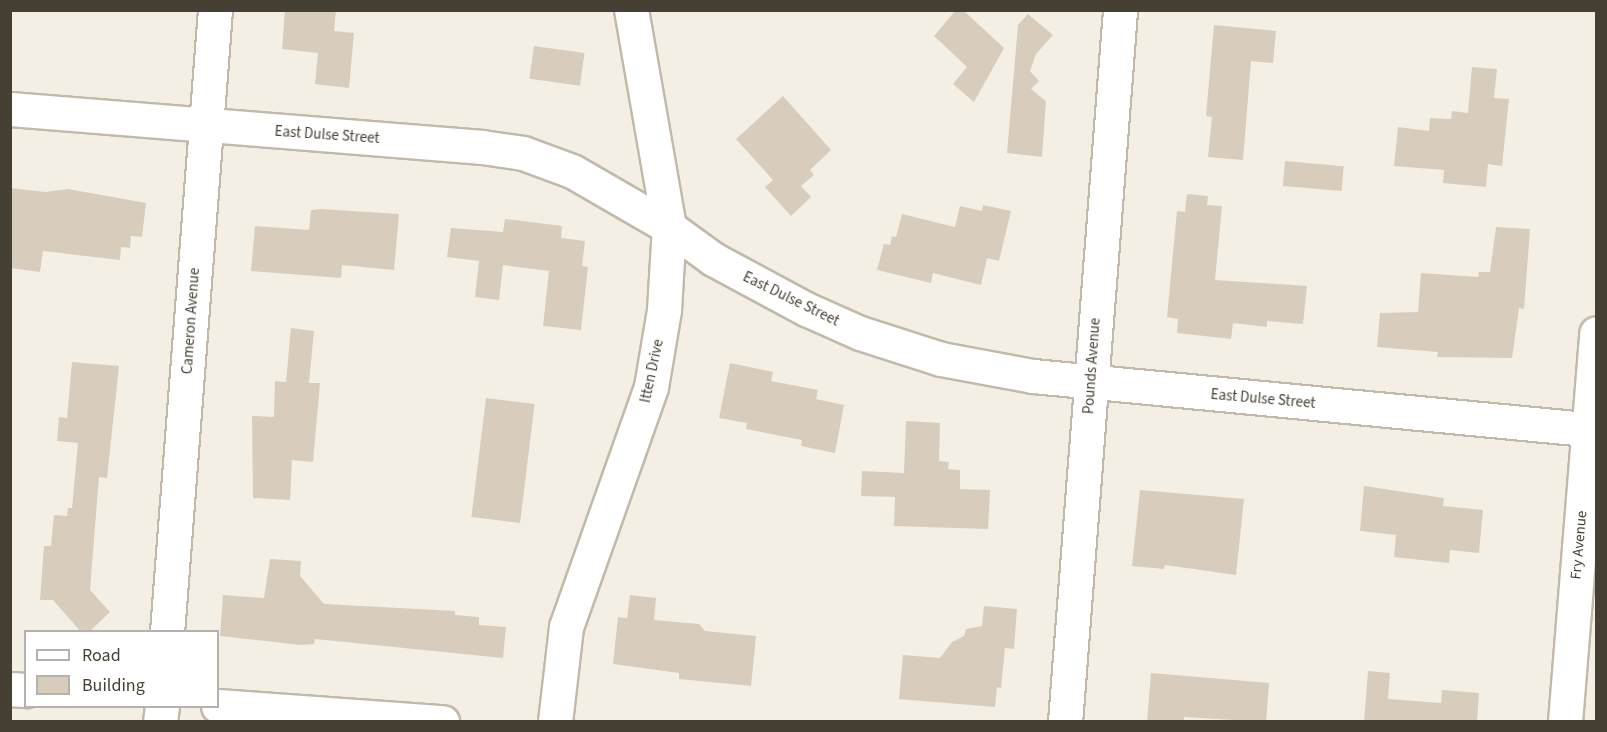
<!DOCTYPE html>
<style>
body{margin:0}
#map{position:relative;width:1607px;height:732px;overflow:hidden;background:#f3efe5;font-family:"Source Sans 3",sans-serif}
div>[style]{position:absolute}
[style*='--x']{left:calc(var(--x)*1px);top:calc(var(--y)*1px);width:calc(var(--w)*1px);rotate:calc(var(--a)*1deg)}
.building>*{inset:0;background:#d8cdbd;transform-origin:0 0}
.roads{filter:drop-shadow(2px 0 #c2b9aa) drop-shadow(-2px 0 #c2b9aa) drop-shadow(0 2px #c2b9aa) drop-shadow(0 -2px #c2b9aa)}
.minor>*{height:33px;margin:-16.5px;padding:0 16.5px;transform-origin:16.5px;border-radius:16.5px;background:#fff}
.tertiary>*{height:33px;margin:-16.5px;padding:0 16.5px;transform-origin:16.5px;border-radius:16.5px;background:#fff}
span{translate:-50% -50%;white-space:nowrap;text-align:center;line-height:1.15;-webkit-text-stroke:5px #fff;paint-order:stroke}
.street-label{font-size:15px;color:#463f34}
.frame{position:absolute;inset:0;border:12px solid #463f34;pointer-events:none}
.legend{position:absolute;left:24px;top:630px;width:195px;height:78px;box-sizing:border-box;background:#fff;border:2px solid #b5b2ae;margin:0;padding:8px 10px;list-style:none;font-size:18px;color:#463f34}
.legend li{display:flex;align-items:center;gap:12px;height:30px}
.legend b{width:30px;border:2px solid #b5b2ae}
</style>
<div id="map">
<div class="building">
<i style="clip-path:polygon(285px 10px,336px 10px,334px 31px,354px 33px,349px 88px,315px 84px,318px 53px,282px 49px)"></i>
<i style="clip-path:polygon(956px 10px,963px 10px,1004px 48px,974px 102px,953px 84px,967px 67px,934px 36px)"></i>
<i style="clip-path:polygon(1028px 14px,1053px 35px,1036px 54px,1030px 71px,1039px 81px,1031px 89px,1046px 101px,1042px 157px,1007px 153px,1018px 25px)"></i>
<i style="clip-path:polygon(1214px 25px,1276px 31px,1273px 63px,1251px 61px,1243px 160px,1208px 157px,1212px 117px,1206px 116px)"></i>
<i style="left:534px;top:46px;width:51px;height:33px;rotate:8deg"></i>
<i style="clip-path:polygon(1472px 67px,1497px 69px,1494px 98px,1509px 99px,1502px 166px,1488px 164px,1486px 187px,1443px 183px,1444px 170px,1394px 166px,1398px 127px,1429px 131px,1430px 118px,1451px 119px,1452px 111px,1468px 113px)"></i>
<i style="clip-path:polygon(783px 96px,831px 150px,810px 170px,814px 175px,801px 186px,811px 197px,791px 216px,765px 187px,773px 180px,736px 139px)"></i>
<i style="left:1285px;top:161px;width:59px;height:25px;rotate:5deg"></i>
<i style="clip-path:polygon(10px 188px,46px 192px,68px 189px,146px 203px,142px 237px,131px 236px,130px 248px,121px 247px,120px 260px,43px 251px,40px 272px,10px 268px)"></i>
<i style="clip-path:polygon(1187px 194px,1208px 196px,1207px 205px,1222px 206px,1215px 280px,1307px 286px,1303px 324px,1267px 321px,1267px 327px,1233px 323px,1231px 339px,1177px 333px,1178px 319px,1167px 317px,1177px 211px,1185px 212px)"></i>
<i style="clip-path:polygon(983px 205px,1011px 211px,999px 261px,987px 258px,981px 285px,933px 273px,931px 283px,877px 270px,884px 244px,890px 245px,892px 236px,896px 237px,902px 214px,955px 227px,960px 206px,982px 211px)"></i>
<i style="clip-path:polygon(320px 209px,399px 214px,394px 270px,342px 265px,341px 278px,251px 271px,255px 226px,309px 230px,311px 210px)"></i>
<i style="clip-path:polygon(505px 219px,562px 226px,561px 238px,585px 241px,582px 266px,588px 267px,581px 330px,543px 326px,549px 271px,503px 265px,499px 300px,475px 297px,479px 261px,447px 257px,451px 228px,503px 232px)"></i>
<i style="clip-path:polygon(1496px 227px,1530px 229px,1524px 309px,1519px 308px,1512px 358px,1437px 357px,1438px 352px,1377px 347px,1380px 313px,1418px 312px,1421px 273px,1478px 277px,1479px 272px,1490px 272px)"></i>
<i style="clip-path:polygon(291px 328px,314px 331px,309px 383px,320px 383px,313px 462px,292px 460px,290px 500px,253px 498px,252px 416px,274px 417px,275px 381px,286px 382px)"></i>
<i style="clip-path:polygon(72px 362px,119px 366px,107px 478px,99px 477px,90px 590px,110px 612px,89px 632px,81px 632px,53px 600px,40px 600px,44px 546px,51px 546px,54px 515px,67px 516px,68px 508px,72px 508px,78px 443px,57px 441px,59px 417px,67px 418px)"></i>
<i style="clip-path:polygon(730px 363px,773px 372px,771px 381px,818px 390px,816px 399px,844px 405px,835px 453px,801px 446px,802px 440px,746px 429px,747px 423px,719px 418px)"></i>
<i style="left:486px;top:398px;width:49px;height:120px;rotate:7deg"></i>
<i style="clip-path:polygon(906px 421px,940px 423px,939px 461px,949px 462px,948px 469px,960px 470px,960px 489px,990px 490px,988px 529px,894px 526px,895px 497px,861px 496px,862px 471px,904px 473px)"></i>
<i style="clip-path:polygon(1364px 486px,1444px 498px,1443px 506px,1483px 510px,1479px 553px,1450px 550px,1449px 563px,1394px 557px,1396px 535px,1360px 531px)"></i>
<i style="clip-path:polygon(1140px 490px,1244px 499px,1236px 575px,1165px 565px,1164px 569px,1132px 566px)"></i>
<i style="clip-path:polygon(270px 559px,301px 561px,300px 576px,324px 604px,455px 611px,455px 615px,479px 617px,479px 625px,506px 627px,503px 658px,315px 639px,314px 644px,300px 645px,220px 636px,223px 595px,264px 598px)"></i>
<i style="clip-path:polygon(630px 595px,656px 598px,654px 620px,699px 624px,705px 631px,756px 636px,751px 686px,679px 679px,679px 673px,613px 664px,618px 617px,627px 618px)"></i>
<i style="clip-path:polygon(984px 606px,1017px 609px,1014px 649px,1005px 648px,1001px 688px,997px 687px,995px 707px,899px 699px,903px 655px,940px 658px,952px 642px,964px 636px,966px 629px,982px 626px)"></i>
<i style="clip-path:polygon(1368px 671px,1390px 673px,1388px 699px,1441px 703px,1442px 690px,1479px 693px,1477px 722px,1364px 722px)"></i>
<i style="clip-path:polygon(1151px 673px,1269px 683px,1266px 722px,1184px 717px,1184px 722px,1147px 722px)"></i>
</div>
<div class="roads">
<div class="minor">
<i style="--x:167;--y:632;--w:624;--a:-85.59"></i>
<i style="--x:10;--y:689;--w:16;--a:4"></i>
<i style="--x:218;--y:706;--w:225;--a:4.1"></i>
<i style="--x:160;--y:722;--w:16;--a:-83"></i>
<i style="--x:555;--y:722;--w:96;--a:-83.4"></i>
<i style="--x:566;--y:627;--w:255;--a:-70.5"></i>
<i style="--x:651;--y:387;--w:78;--a:-80.4"></i>
<i style="--x:664;--y:310;--w:83;--a:-86.6"></i>
<i style="--x:669;--y:227;--w:220;--a:-99.9"></i>
<i style="--x:1065;--y:722;--w:714;--a:-85.58"></i>
<i style="--x:1565;--y:722;--w:390;--a:-85.4"></i>
</div>
<div class="tertiary">
<i style="--x:10;--y:109;--w:474;--a:4.6"></i>
<i style="--x:482;--y:147;--w:41;--a:8.3"></i>
<i style="--x:523;--y:153;--w:52;--a:20.2"></i>
<i style="--x:572;--y:171;--w:112;--a:30"></i>
<i style="--x:669;--y:227;--w:54;--a:36"></i>
<i style="--x:713;--y:259;--w:106;--a:28.3"></i>
<i style="--x:806;--y:309;--w:59;--a:24"></i>
<i style="--x:860;--y:333;--w:85;--a:17.8"></i>
<i style="--x:941;--y:359;--w:94;--a:10.5"></i>
<i style="--x:1033;--y:376;--w:566;--a:5.48"></i>
</div>
</div>
<div class="street-label">
<span style="left:327px;top:135px;rotate:4deg">East Dulse Street</span>
<span style="left:791px;top:299px;rotate:26deg">East Dulse Street</span>
<span style="left:191px;top:321px;rotate:-86deg">Cameron Avenue</span>
<span style="left:1092px;top:366px;rotate:-86deg">Pounds Avenue</span>
<span style="left:652px;top:371px;rotate:-78deg">Itten Drive</span>
<span style="left:1263px;top:399px;rotate:5deg">East Dulse Street</span>
<span style="left:1579px;top:545px;rotate:-85deg">Fry Avenue</span>
</div>
<div class="frame"></div>
<ul class="legend">
<li><b style="height:8px;background:#fff"></b>Road</li>
<li><b style="height:16px;background:#d8cdbd"></b>Building</li>
</ul>
</div>
